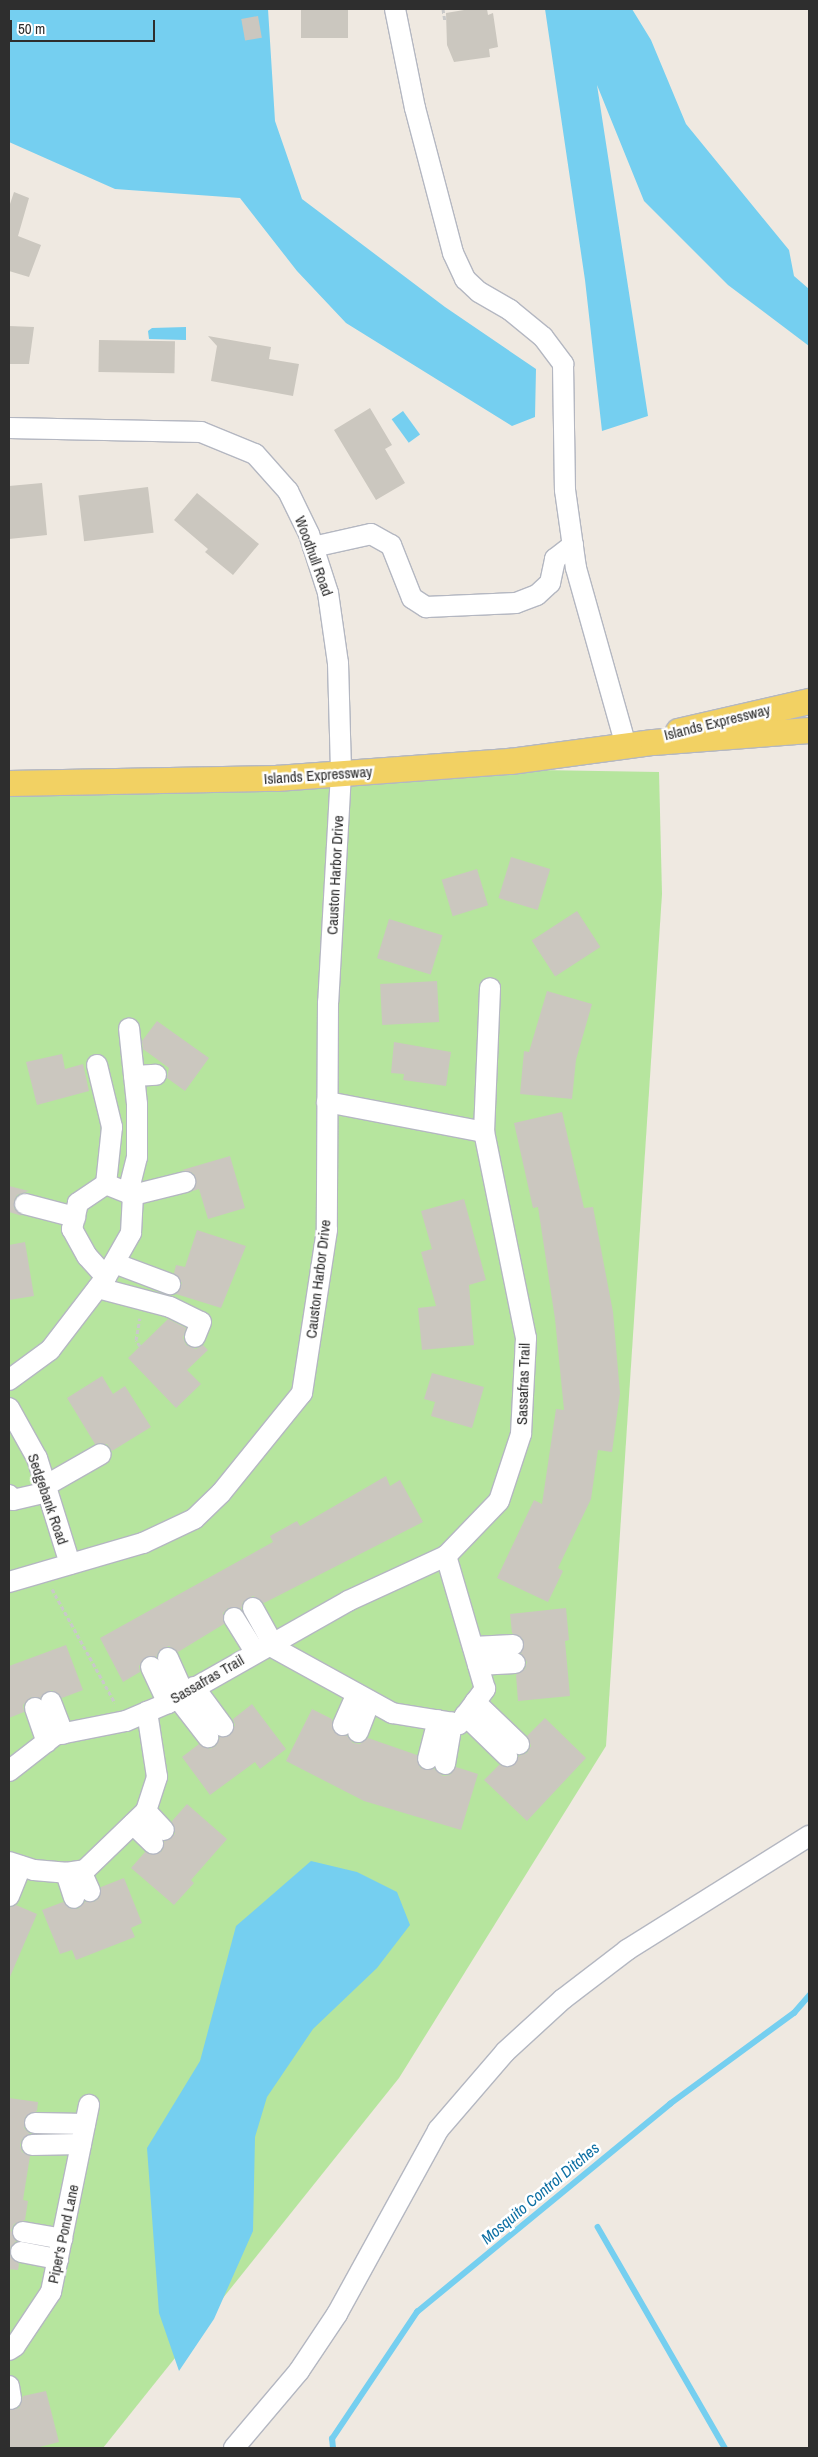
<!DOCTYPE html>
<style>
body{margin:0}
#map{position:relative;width:818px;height:2457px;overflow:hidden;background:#efe9e1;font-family:"Archivo Narrow",sans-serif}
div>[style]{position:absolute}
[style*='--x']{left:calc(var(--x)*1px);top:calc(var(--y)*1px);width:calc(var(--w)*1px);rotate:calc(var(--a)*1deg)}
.green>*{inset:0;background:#b6e59e}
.water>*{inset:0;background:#75cff0;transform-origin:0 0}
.stream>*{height:5.5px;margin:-2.75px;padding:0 2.75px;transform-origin:2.75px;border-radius:2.75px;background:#75cff0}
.building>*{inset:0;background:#cbc7bf;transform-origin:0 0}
.path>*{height:3px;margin-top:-1.5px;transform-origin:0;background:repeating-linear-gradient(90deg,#c9c9c9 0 4px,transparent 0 6.5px)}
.roads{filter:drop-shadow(1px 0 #b4b7c1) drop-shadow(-1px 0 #b4b7c1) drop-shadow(0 1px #b4b7c1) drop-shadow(0 -1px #b4b7c1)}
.minor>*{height:20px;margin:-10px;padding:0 10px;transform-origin:10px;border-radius:10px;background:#fff}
.major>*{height:25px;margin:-12.5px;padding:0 12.5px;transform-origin:12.5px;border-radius:12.5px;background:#f2d163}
span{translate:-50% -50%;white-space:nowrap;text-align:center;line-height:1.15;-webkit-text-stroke:5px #fff;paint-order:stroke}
.street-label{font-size:15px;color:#2e2e2e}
.water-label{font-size:16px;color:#0d6fa3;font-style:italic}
.frame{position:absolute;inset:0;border:10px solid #2e2e2e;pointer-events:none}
.scale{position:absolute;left:10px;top:20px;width:145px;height:22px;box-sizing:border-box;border:2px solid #2e2e2e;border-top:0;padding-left:6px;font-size:15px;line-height:18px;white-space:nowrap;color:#2e2e2e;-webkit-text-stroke:4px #fff;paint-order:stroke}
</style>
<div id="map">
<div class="green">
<i style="clip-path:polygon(478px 769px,659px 772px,662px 894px,606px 1746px,399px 2078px,103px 2448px,9px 2448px,9px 794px)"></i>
</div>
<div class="water">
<i style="clip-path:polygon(9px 9px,268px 9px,275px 121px,302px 199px,445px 307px,536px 369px,535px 417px,512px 426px,346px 323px,297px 271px,240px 198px,115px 189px,9px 142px)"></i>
<i style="clip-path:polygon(545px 9px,632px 9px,651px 40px,686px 124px,789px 250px,794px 276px,809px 289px,809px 346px,728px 285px,644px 201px,597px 85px,648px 416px,602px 431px,585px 280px)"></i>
<i style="clip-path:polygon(186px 327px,186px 340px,149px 339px,148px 331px,152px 328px)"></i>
<i style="left:403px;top:411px;width:29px;height:14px;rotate:54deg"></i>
<i style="clip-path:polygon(311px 1861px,357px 1872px,397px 1892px,410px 1925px,377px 1968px,313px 2029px,267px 2097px,255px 2137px,253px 2231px,214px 2319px,179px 2371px,159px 2313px,147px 2148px,200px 2061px,236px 1926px)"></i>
</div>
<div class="stream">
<i style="--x:598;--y:2227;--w:255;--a:60.1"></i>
<i style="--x:333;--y:2448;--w:9;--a:-96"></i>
<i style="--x:332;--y:2439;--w:153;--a:-56.2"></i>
<i style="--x:417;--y:2312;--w:328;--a:-39.4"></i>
<i style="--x:670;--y:2104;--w:154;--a:-36.3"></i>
<i style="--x:794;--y:2013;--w:23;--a:-49"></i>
</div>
<div class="building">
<i style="left:301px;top:9px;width:47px;height:29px"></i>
<i style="clip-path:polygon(470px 9px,487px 9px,488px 15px,493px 13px,498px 47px,489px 49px,490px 57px,454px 62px,447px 45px,446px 13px)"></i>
<i style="left:258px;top:16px;width:22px;height:17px;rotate:80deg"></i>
<i style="clip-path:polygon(14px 192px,29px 198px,18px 236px,41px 245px,29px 277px,9px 271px,9px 207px)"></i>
<i style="clip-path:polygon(9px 326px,34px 327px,29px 364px,9px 364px)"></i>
<i style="clip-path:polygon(208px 336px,271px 347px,269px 359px,299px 364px,293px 396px,211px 381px,217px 346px)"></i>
<i style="left:99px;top:340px;width:76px;height:32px;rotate:1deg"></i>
<i style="clip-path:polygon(370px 408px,392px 445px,385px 449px,405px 483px,376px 500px,334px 430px)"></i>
<i style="clip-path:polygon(42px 483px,47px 535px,9px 539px,9px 486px)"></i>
<i style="left:148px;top:487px;width:46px;height:70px;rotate:83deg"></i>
<i style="clip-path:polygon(197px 493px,259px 544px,233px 575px,205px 552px,208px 549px,174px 520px)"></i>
<i style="left:511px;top:857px;width:41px;height:43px;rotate:17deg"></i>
<i style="left:477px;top:869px;width:38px;height:37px;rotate:73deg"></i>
<i style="left:577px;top:911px;width:43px;height:54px;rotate:57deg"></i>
<i style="left:389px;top:919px;width:56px;height:41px;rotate:17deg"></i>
<i style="left:437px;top:981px;width:41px;height:57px;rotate:87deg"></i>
<i style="clip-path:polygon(547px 991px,592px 1004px,576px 1060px,572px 1099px,520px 1094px,524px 1051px,529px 1052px)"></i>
<i style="clip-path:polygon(157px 1021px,209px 1058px,185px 1091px,167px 1078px,169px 1068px,143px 1049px,142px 1041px)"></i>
<i style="clip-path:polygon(394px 1042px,451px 1052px,446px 1086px,403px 1080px,404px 1074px,391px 1073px)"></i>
<i style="clip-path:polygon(62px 1054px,65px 1069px,83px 1064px,89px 1091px,37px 1105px,26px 1062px)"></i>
<i style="clip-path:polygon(562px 1112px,584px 1208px,593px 1207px,613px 1312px,620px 1393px,612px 1452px,598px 1450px,591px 1499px,558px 1568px,563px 1571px,548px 1602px,497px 1578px,534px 1500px,542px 1504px,556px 1409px,564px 1410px,555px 1319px,538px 1207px,533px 1208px,514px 1123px)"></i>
<i style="clip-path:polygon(230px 1156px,245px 1208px,208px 1219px,199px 1189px,193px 1191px,196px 1179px,193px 1173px,182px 1170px)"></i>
<i style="clip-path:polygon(9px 1186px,29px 1191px,17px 1195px,14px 1201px,14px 1208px,22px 1216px,9px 1212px)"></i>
<i style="clip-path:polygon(464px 1199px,486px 1280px,469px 1285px,474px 1345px,422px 1350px,418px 1308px,436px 1306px,421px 1252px,432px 1249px,421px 1211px)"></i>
<i style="clip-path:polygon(197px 1230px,246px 1246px,221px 1308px,176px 1294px,182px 1283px,174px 1273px,176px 1265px,185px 1267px)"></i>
<i style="clip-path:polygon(25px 1242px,34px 1296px,9px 1300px,9px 1245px)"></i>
<i style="clip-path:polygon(168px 1319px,186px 1328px,183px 1338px,186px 1345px,196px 1349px,203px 1345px,208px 1350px,187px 1370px,201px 1384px,176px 1408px,128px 1358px)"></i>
<i style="clip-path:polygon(432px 1373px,484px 1387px,472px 1428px,431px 1416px,435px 1402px,424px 1399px)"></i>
<i style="clip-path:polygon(102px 1376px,113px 1394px,125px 1386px,151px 1427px,112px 1451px,107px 1444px,95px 1444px,67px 1398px)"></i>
<i style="clip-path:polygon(386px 1476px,390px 1486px,400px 1480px,423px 1522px,264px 1603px,253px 1596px,243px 1602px,241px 1609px,228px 1608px,223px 1613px,224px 1624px,178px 1652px,169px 1646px,159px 1651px,156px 1657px,146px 1657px,139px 1666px,140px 1672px,123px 1682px,100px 1638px,273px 1542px,270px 1536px,297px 1521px,300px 1526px)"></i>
<i style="clip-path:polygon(566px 1608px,569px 1640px,565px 1641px,570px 1696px,518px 1701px,516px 1675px,525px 1669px,527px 1662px,521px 1653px,523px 1639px,512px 1633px,510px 1614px)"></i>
<i style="clip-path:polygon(66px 1645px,83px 1690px,62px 1698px,52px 1690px,40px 1698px,31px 1697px,23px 1705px,24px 1712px,9px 1718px,9px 1666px)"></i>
<i style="clip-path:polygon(252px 1704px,286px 1749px,260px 1769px,255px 1762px,210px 1795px,182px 1757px,199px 1744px,210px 1749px,216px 1746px,220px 1737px,230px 1735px,235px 1725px,233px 1719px)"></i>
<i style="clip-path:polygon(312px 1709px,332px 1719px,334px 1732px,347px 1736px,353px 1743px,360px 1744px,368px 1738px,417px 1755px,420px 1768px,434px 1769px,443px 1776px,450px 1775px,456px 1767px,478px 1774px,461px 1830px,364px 1801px,286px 1761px)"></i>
<i style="clip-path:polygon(545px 1718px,586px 1758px,527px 1821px,484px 1780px,499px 1765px,511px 1767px,519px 1756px,527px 1753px,531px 1746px,527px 1736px)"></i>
<i style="clip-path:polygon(187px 1804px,227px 1839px,191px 1880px,194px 1883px,174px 1905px,131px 1868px,145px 1852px,156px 1854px,162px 1851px,164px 1842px,175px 1834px,172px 1821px)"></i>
<i style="clip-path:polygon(124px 1878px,142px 1923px,131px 1928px,135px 1937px,76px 1960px,72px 1950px,60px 1954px,42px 1910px,63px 1902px,71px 1909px,78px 1909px,85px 1902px,94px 1902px,99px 1898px,101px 1887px)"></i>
<i style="clip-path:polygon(16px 1905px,37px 1914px,9px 1979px,9px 1908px)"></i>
<i style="clip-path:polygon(9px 2098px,38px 2102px,37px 2111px,25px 2117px,24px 2128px,30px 2134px,22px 2139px,20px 2145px,22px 2152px,30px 2156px,23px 2200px,28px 2201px,25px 2220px,14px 2224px,11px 2230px,16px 2241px,9px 2249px,10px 2255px,19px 2264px,18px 2270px,9px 2269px)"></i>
<i style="clip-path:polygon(46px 2391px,59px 2442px,36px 2448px,9px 2448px,9px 2410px,19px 2408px,23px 2396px)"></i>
</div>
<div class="path">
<i style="--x:443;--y:9;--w:12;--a:81"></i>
<i style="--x:140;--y:1346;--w:7;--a:-124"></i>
<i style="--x:136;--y:1340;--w:22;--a:-80"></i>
<i style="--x:52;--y:1589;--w:130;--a:61.1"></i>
</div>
<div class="roads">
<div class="minor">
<i style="--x:395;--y:9;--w:101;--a:78.6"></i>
<i style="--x:415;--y:108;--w:150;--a:75.3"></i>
<i style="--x:453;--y:253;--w:29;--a:65"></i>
<i style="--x:465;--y:279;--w:19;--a:43"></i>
<i style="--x:479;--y:292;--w:36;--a:30"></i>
<i style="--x:510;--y:310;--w:43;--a:39.3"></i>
<i style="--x:543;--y:337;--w:34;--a:53"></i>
<i style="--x:563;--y:364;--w:126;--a:89.1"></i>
<i style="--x:565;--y:490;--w:79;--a:82"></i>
<i style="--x:576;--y:568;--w:185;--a:74.3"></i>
<i style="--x:9;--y:428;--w:192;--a:1.2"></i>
<i style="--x:201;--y:432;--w:58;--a:22.2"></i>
<i style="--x:255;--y:454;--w:50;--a:48.3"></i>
<i style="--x:288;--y:491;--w:48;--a:64"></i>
<i style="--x:309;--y:534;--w:62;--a:72.1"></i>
<i style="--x:328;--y:593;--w:71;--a:81.9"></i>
<i style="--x:338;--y:663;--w:110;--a:88.4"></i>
<i style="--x:341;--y:773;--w:229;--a:93.2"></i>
<i style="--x:328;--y:1002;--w:228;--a:90.3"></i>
<i style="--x:327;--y:1230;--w:165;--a:98.7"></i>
<i style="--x:302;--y:1393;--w:129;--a:129"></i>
<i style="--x:221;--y:1493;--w:37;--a:136"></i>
<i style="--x:194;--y:1519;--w:56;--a:154.8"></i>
<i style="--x:143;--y:1543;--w:140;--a:163.8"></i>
<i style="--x:313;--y:547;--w:59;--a:-12.6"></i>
<i style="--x:371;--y:534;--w:23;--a:29"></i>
<i style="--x:391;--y:545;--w:57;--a:68.4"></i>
<i style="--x:412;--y:598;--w:17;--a:33"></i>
<i style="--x:426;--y:607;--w:90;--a:-2.5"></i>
<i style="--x:516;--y:603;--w:22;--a:-21"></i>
<i style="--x:537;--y:595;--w:18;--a:-43"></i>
<i style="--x:550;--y:583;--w:25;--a:-78"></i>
<i style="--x:555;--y:559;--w:23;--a:-38"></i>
<i style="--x:97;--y:1065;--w:64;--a:76.4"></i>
<i style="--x:112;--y:1127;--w:57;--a:96"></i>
<i style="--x:134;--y:1076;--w:22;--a:-3"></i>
<i style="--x:327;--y:1102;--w:160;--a:10.8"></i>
<i style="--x:128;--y:1193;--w:37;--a:-76"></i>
<i style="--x:137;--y:1157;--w:53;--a:-90"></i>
<i style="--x:137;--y:1104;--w:76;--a:-96"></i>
<i style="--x:133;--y:1195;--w:54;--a:-14"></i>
<i style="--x:25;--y:1204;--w:52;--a:14.6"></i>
<i style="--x:114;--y:1263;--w:60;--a:20.6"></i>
<i style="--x:98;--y:1288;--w:74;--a:14.8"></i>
<i style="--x:170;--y:1307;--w:34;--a:26"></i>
<i style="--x:201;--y:1322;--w:16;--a:112"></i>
<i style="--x:9;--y:1380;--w:51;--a:-36.2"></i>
<i style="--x:50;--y:1350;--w:92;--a:-52.5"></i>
<i style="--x:106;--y:1277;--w:51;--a:-60.4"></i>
<i style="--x:131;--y:1233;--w:38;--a:-87"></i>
<i style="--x:133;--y:1195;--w:29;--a:-158"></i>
<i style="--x:106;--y:1184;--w:34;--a:146"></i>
<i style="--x:78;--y:1203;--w:27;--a:103"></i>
<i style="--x:72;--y:1229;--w:31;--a:61"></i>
<i style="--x:87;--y:1256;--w:28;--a:48"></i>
<i style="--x:9;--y:1408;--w:57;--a:60.8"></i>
<i style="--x:37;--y:1458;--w:111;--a:72.7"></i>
<i style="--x:45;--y:1486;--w:64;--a:-29.7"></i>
<i style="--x:9;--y:1495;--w:6;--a:51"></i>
<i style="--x:13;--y:1500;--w:35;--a:-13"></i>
<i style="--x:253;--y:1608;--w:39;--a:61"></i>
<i style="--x:234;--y:1618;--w:40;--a:58"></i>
<i style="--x:267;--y:1644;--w:143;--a:28.9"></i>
<i style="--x:392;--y:1713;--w:68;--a:9.3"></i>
<i style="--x:459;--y:1724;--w:44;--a:-53.4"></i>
<i style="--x:485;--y:1689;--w:139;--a:-106.3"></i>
<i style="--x:473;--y:1647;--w:40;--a:-2.9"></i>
<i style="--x:168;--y:1658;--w:39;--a:66"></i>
<i style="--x:478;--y:1665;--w:37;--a:-3"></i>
<i style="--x:151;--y:1667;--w:40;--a:65"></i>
<i style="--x:194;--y:1687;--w:49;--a:53.4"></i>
<i style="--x:177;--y:1697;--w:51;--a:52.2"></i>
<i style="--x:51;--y:1702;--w:34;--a:69"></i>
<i style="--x:475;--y:1702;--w:61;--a:43.7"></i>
<i style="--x:35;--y:1708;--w:36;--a:71"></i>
<i style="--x:465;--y:1715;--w:59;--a:44.3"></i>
<i style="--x:343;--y:1725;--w:34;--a:-66"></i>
<i style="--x:358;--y:1732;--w:33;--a:-69"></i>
<i style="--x:428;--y:1759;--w:40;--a:-75.6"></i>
<i style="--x:445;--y:1764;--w:42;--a:-80.3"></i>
<i style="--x:9;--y:1771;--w:58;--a:-38"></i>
<i style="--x:55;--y:1735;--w:72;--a:-11.2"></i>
<i style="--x:126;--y:1721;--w:46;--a:-23.2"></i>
<i style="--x:168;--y:1703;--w:207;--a:-29.5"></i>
<i style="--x:348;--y:1601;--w:108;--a:-24.7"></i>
<i style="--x:446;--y:1556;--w:76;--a:-46.1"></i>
<i style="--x:499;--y:1501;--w:71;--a:-71.8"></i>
<i style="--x:521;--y:1434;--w:96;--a:-87"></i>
<i style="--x:526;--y:1338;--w:210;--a:-101.5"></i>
<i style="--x:484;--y:1132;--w:144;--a:-87.6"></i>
<i style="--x:146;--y:1811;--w:26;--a:47"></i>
<i style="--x:133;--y:1824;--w:28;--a:44"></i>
<i style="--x:9;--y:1862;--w:26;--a:18"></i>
<i style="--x:34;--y:1870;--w:32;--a:5"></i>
<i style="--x:66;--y:1873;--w:19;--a:-9"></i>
<i style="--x:85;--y:1870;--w:85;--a:-44"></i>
<i style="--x:146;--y:1811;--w:36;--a:-72"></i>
<i style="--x:157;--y:1777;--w:66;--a:-98.7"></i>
<i style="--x:81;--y:1871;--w:22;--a:66"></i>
<i style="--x:66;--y:1873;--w:26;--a:72"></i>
<i style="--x:9;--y:1896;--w:32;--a:-68"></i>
<i style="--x:35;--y:2123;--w:50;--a:1.1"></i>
<i style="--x:32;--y:2145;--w:49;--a:-1.2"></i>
<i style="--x:23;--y:2232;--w:40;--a:10"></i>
<i style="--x:21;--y:2252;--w:38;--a:11"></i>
<i style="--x:9;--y:2350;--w:7;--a:-34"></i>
<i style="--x:15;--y:2346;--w:65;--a:-56.3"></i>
<i style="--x:51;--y:2292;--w:191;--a:-78.5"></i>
<i style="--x:9;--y:2386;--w:13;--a:81"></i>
<i style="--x:234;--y:2448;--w:101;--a:-49.8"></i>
<i style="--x:299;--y:2371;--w:69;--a:-56.3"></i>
<i style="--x:337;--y:2314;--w:210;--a:-61.2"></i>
<i style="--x:438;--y:2130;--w:103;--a:-49.3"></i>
<i style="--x:505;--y:2052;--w:79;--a:-42.4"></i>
<i style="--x:563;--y:1999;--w:81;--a:-37.4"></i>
<i style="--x:627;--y:1950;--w:215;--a:-32.1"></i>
</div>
<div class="major">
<i style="--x:678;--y:731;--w:134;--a:-12.9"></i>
<i style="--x:9;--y:783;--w:267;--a:-1.1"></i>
<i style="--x:276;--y:778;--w:235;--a:-4.2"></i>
<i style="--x:510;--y:761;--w:144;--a:-7.6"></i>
<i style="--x:653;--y:742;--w:156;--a:-4.4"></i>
</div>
</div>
<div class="street-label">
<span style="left:314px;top:556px;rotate:70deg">Woodhull Road</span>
<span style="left:717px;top:722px;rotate:-14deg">Islands Expressway</span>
<span style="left:318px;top:775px;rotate:-4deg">Islands Expressway</span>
<span style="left:335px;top:875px;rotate:-87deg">Causton Harbor Drive</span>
<span style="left:318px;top:1279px;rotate:-83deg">Causton Harbor Drive</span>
<span style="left:523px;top:1384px;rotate:-88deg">Sassafras Trail</span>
<span style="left:48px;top:1499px;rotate:71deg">Sedgebank Road</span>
<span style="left:207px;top:1679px;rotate:-30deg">Sassafras Trail</span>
<span style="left:63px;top:2234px;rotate:-78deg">Piper's Pond Lane</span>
</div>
<div class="water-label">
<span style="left:540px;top:2193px;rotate:-40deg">Mosquito Control Ditches</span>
</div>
<div class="frame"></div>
<div class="scale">50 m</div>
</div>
